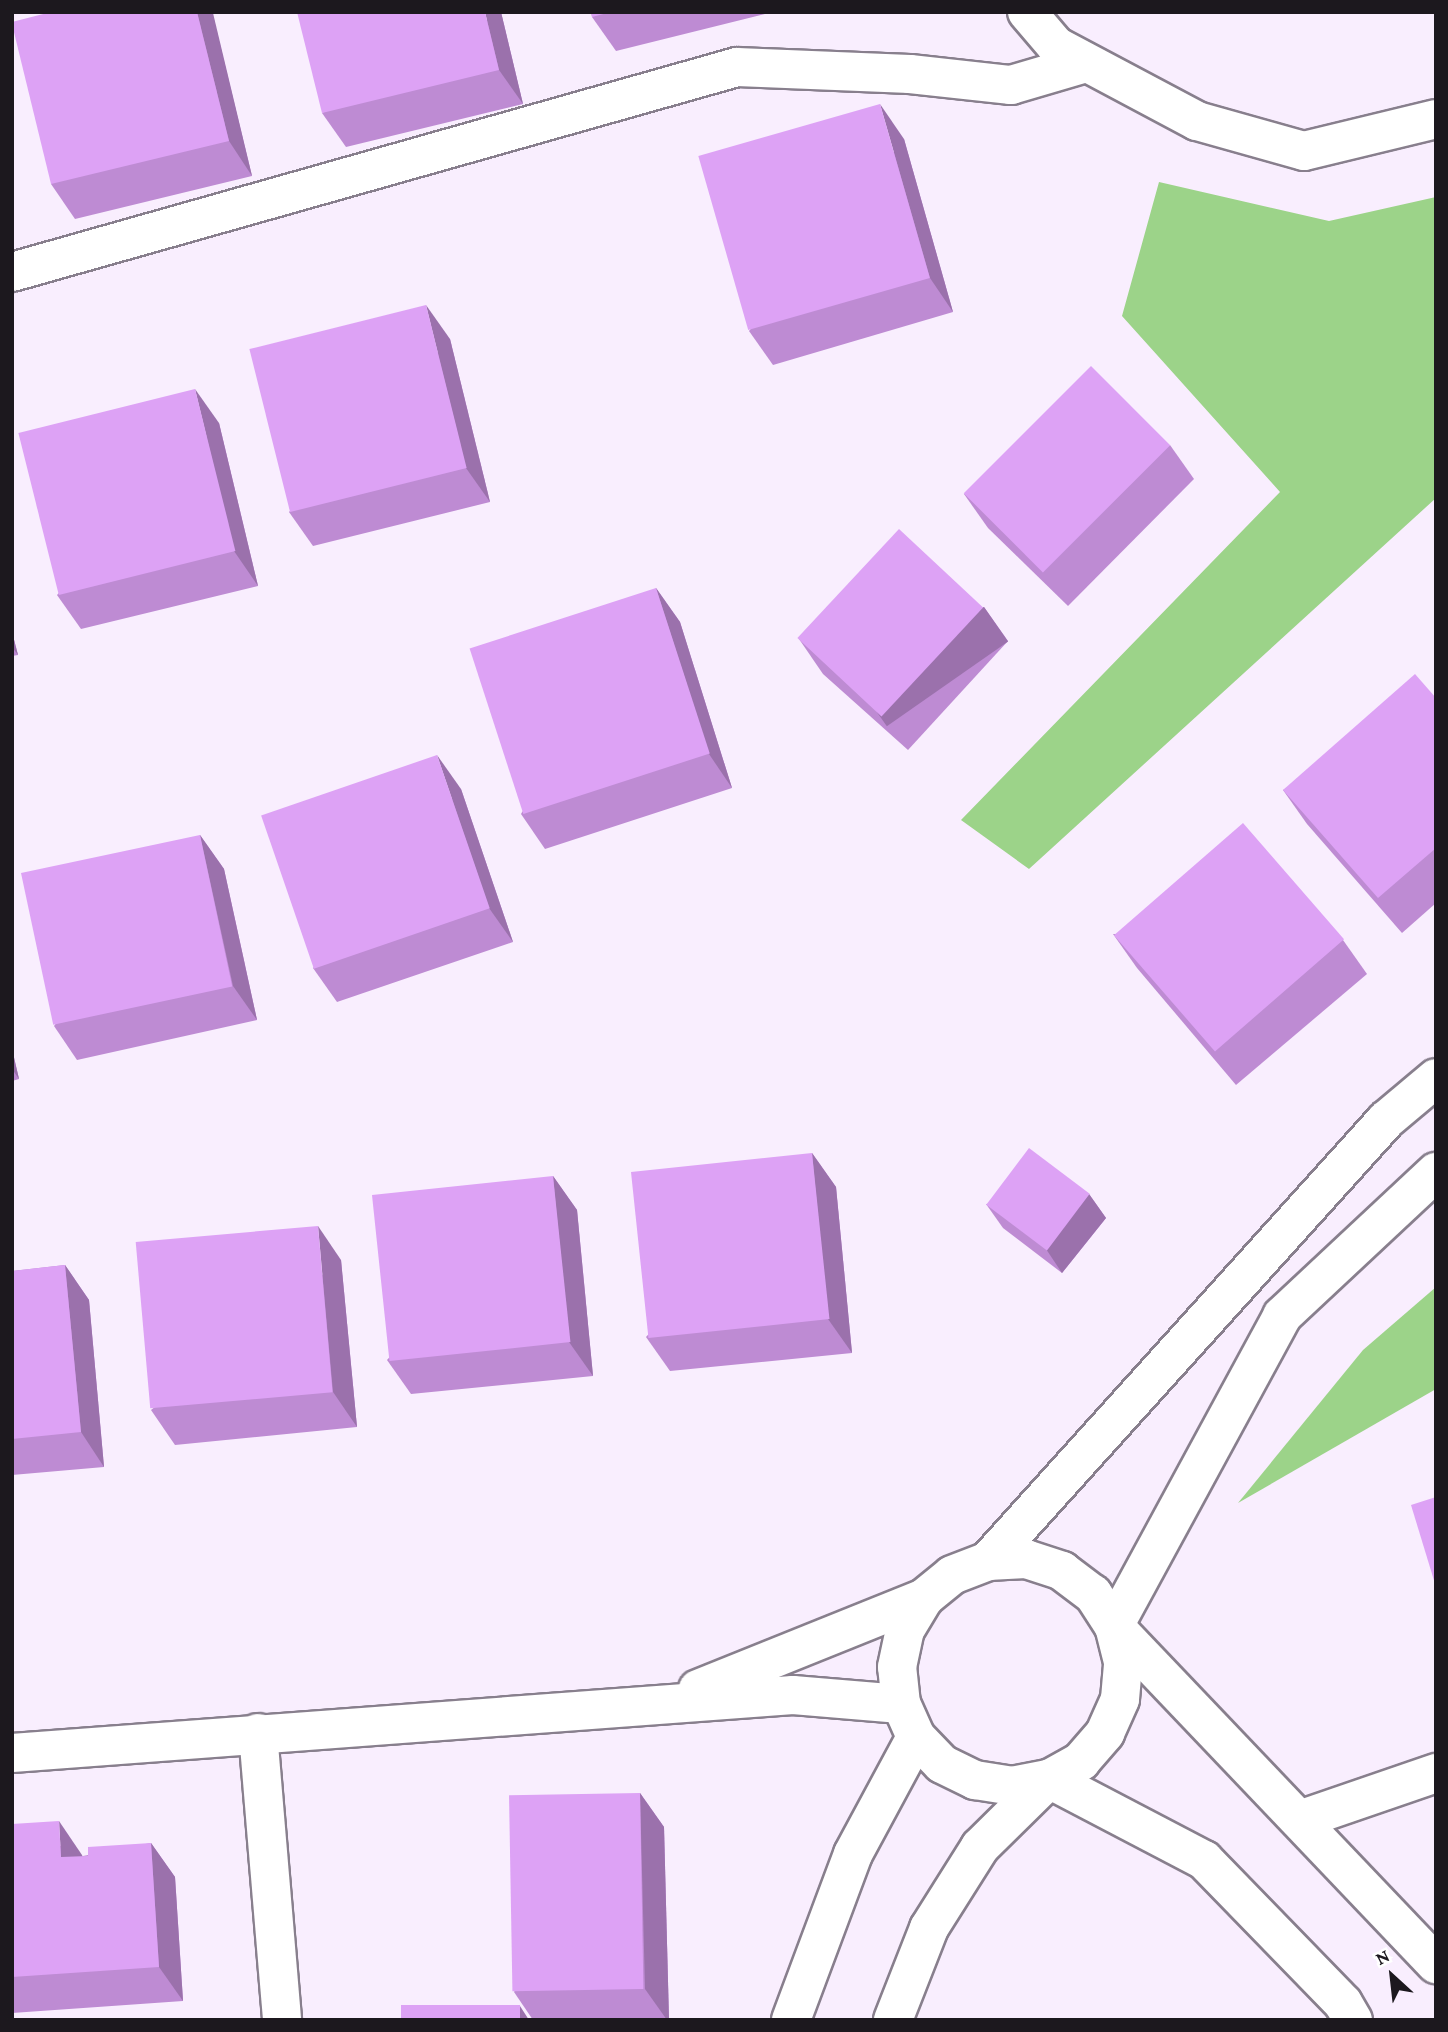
<!DOCTYPE html>
<style>
body{margin:0}
#map{position:relative;width:1448px;height:2032px;overflow:hidden;background:#f9eefe;font-family:"Crimson Pro",serif}
div>[style]{position:absolute}
[style*='--x']{left:calc(var(--x)*1px);top:calc(var(--y)*1px);width:calc(var(--w)*1px);rotate:calc(var(--a)*1deg)}
.green>*{inset:0;background:#9cd389}
.roads{filter:drop-shadow(2px 0 #887f8d) drop-shadow(-2px 0 #887f8d) drop-shadow(0 2px #887f8d) drop-shadow(0 -2px #887f8d)}
.minor>*{height:38px;margin:-19px;padding:0 19px;transform-origin:19px;border-radius:19px;background:#fff}
.major>*{height:38px;margin:-19px;padding:0 19px;transform-origin:19px;border-radius:19px;background:#fff}
.wall>*{inset:0;background:#be8bd3}
.shaded-wall>*{inset:0;background:#9b71ac;transform-origin:0 0}
.building>*{inset:0;background:#dda2f5;transform-origin:0 0}
span{translate:-50% -50%;white-space:nowrap;text-align:center;line-height:1.15;-webkit-text-stroke:6px #fff;paint-order:stroke}
.frame{position:absolute;inset:0;border:14px solid #1c181e;pointer-events:none}
.north{position:absolute;left:1357px;top:1941px;width:70px;height:70px;-webkit-text-stroke:5px #fff;paint-order:stroke;rotate:333deg;font-size:19px;font-weight:700;line-height:28px;text-align:center;color:#1c181e}
.north::after{content:'';display:block;margin:auto;width:24px;height:32px;background:#1c181e;clip-path:polygon(50% 0,100% 100%,50% 72%,0 100%)}
</style>
<div id="map">
<div class="green">
<i style="clip-path:polygon(1159px 182px,1329px 221px,1436px 197px,1436px 498px,1029px 869px,961px 820px,1280px 492px,1122px 316px)"></i>
<i style="clip-path:polygon(1436px 1287px,1436px 1389px,1238px 1503px,1363px 1350px)"></i>
</div>
<div class="roads">
<div class="minor">
<i style="--x:1027;--y:12;--w:45;--a:49.5"></i>
<i style="--x:1056;--y:46;--w:160;--a:28"></i>
<i style="--x:1197;--y:121;--w:111;--a:15.7"></i>
<i style="--x:1304;--y:151;--w:136;--a:-13.6"></i>
<i style="--x:12;--y:272;--w:753;--a:-15.79"></i>
<i style="--x:737;--y:67;--w:173;--a:2.3"></i>
<i style="--x:910;--y:74;--w:102;--a:6.2"></i>
<i style="--x:1011;--y:85;--w:78;--a:-16.3"></i>
<i style="--x:988;--y:1561;--w:38;--a:-3"></i>
<i style="--x:1026;--y:1559;--w:38;--a:18"></i>
<i style="--x:1062;--y:1571;--w:39;--a:37"></i>
<i style="--x:1093;--y:1594;--w:38;--a:57"></i>
<i style="--x:1114;--y:1626;--w:467;--a:46.4"></i>
<i style="--x:698;--y:1689;--w:244;--a:-21.9"></i>
<i style="--x:258;--y:1733;--w:288;--a:85.2"></i>
<i style="--x:916;--y:1737;--w:37;--a:46"></i>
<i style="--x:942;--y:1764;--w:37;--a:26"></i>
<i style="--x:975;--y:1780;--w:37;--a:9"></i>
<i style="--x:1012;--y:1786;--w:38;--a:-11"></i>
<i style="--x:1049;--y:1779;--w:175;--a:27.6"></i>
<i style="--x:1204;--y:1860;--w:199;--a:45.8"></i>
<i style="--x:1343;--y:2003;--w:20;--a:60"></i>
<i style="--x:12;--y:1753;--w:783;--a:-4.25"></i>
<i style="--x:793;--y:1695;--w:108;--a:4.8"></i>
<i style="--x:1302;--y:1819;--w:142;--a:-18.9"></i>
</div>
<div class="major">
<i style="--x:791;--y:2020;--w:177;--a:-69.5"></i>
<i style="--x:853;--y:1854;--w:133;--a:-61.7"></i>
<i style="--x:916;--y:1737;--w:36;--a:-114"></i>
<i style="--x:901;--y:1704;--w:37;--a:-96"></i>
<i style="--x:897;--y:1667;--w:38;--a:-78"></i>
<i style="--x:905;--y:1630;--w:37;--a:-59"></i>
<i style="--x:924;--y:1598;--w:36;--a:-39"></i>
<i style="--x:952;--y:1575;--w:39;--a:-21"></i>
<i style="--x:988;--y:1561;--w:594;--a:-47.93"></i>
<i style="--x:1386;--y:1120;--w:65;--a:-40"></i>
<i style="--x:893;--y:2020;--w:99;--a:-68.6"></i>
<i style="--x:929;--y:1928;--w:96;--a:-57.8"></i>
<i style="--x:980;--y:1847;--w:97;--a:-44.6"></i>
<i style="--x:1049;--y:1779;--w:37;--a:-29"></i>
<i style="--x:1081;--y:1761;--w:37;--a:-49"></i>
<i style="--x:1105;--y:1733;--w:37;--a:-66"></i>
<i style="--x:1120;--y:1699;--w:37;--a:-85"></i>
<i style="--x:1123;--y:1662;--w:37;--a:-104"></i>
<i style="--x:1114;--y:1626;--w:353;--a:-61.5"></i>
<i style="--x:1282;--y:1316;--w:211;--a:-43.1"></i>
</div>
</div>
<div class="wall">
<i style="clip-path:polygon(51px 12px,212px 12px,252px 176px,75px 219px,51px 184px)"></i>
<i style="clip-path:polygon(501px 12px,523px 104px,346px 147px,322px 113px)"></i>
<i style="clip-path:polygon(591px 12px,773px 12px,616px 51px,592px 17px)"></i>
<i style="clip-path:polygon(904px 139px,953px 312px,773px 365px,749px 331px)"></i>
<i style="clip-path:polygon(450px 339px,490px 502px,313px 546px,289px 512px)"></i>
<i style="clip-path:polygon(219px 423px,258px 586px,81px 629px,57px 595px)"></i>
<i style="clip-path:polygon(1170px 445px,1194px 479px,1068px 606px,988px 528px,964px 494px)"></i>
<i style="clip-path:polygon(656px 588px,680px 622px,732px 788px,545px 849px,521px 814px)"></i>
<i style="clip-path:polygon(984px 607px,1008px 641px,908px 750px,823px 674px,799px 639px)"></i>
<i style="clip-path:polygon(12px 632px,18px 655px,12px 656px)"></i>
<i style="clip-path:polygon(1436px 698px,1436px 903px,1402px 933px,1307px 824px,1283px 790px)"></i>
<i style="clip-path:polygon(461px 789px,513px 942px,337px 1002px,313px 968px)"></i>
<i style="clip-path:polygon(200px 835px,224px 869px,257px 1020px,77px 1060px,54px 1026px)"></i>
<i style="clip-path:polygon(1113px 934px,1343px 940px,1367px 974px,1236px 1085px,1137px 968px)"></i>
<i style="clip-path:polygon(12px 1049px,19px 1079px,12px 1081px)"></i>
<i style="clip-path:polygon(812px 1153px,836px 1187px,852px 1353px,670px 1371px,646px 1337px)"></i>
<i style="clip-path:polygon(553px 1176px,577px 1210px,593px 1376px,411px 1394px,387px 1360px)"></i>
<i style="clip-path:polygon(1089px 1194px,1106px 1218px,1062px 1273px,1003px 1228px,986px 1204px)"></i>
<i style="clip-path:polygon(341px 1260px,357px 1427px,175px 1445px,151px 1410px)"></i>
<i style="clip-path:polygon(65px 1265px,89px 1300px,104px 1467px,12px 1475px,12px 1271px)"></i>
<i style="clip-path:polygon(640px 1793px,664px 1827px,669px 2020px,533px 2020px,514px 1992px)"></i>
<i style="clip-path:polygon(12px 1824px,83px 1856px,151px 1843px,175px 1877px,183px 2001px,12px 2013px)"></i>
</div>
<div class="shaded-wall">
<i style="clip-path:polygon(197px 12px,213px 13px,252px 176px,229px 141px)"></i>
<i style="clip-path:polygon(485px 12px,501px 12px,523px 104px,499px 70px)"></i>
<i style="clip-path:polygon(880px 104px,904px 139px,953px 312px,930px 278px)"></i>
<i style="clip-path:polygon(426px 305px,450px 339px,490px 502px,466px 468px)"></i>
<i style="clip-path:polygon(195px 389px,219px 423px,258px 586px,234px 551px)"></i>
<i style="clip-path:polygon(656px 588px,680px 622px,732px 788px,709px 754px)"></i>
<i style="left:984px;top:607px;width:42px;height:148px;rotate:55deg"></i>
<i style="clip-path:polygon(12px 632px,18px 655px,12px 647px)"></i>
<i style="clip-path:polygon(437px 755px,461px 789px,513px 942px,489px 908px)"></i>
<i style="clip-path:polygon(200px 835px,224px 869px,257px 1020px,233px 986px)"></i>
<i style="clip-path:polygon(12px 1049px,19px 1079px,12px 1069px)"></i>
<i style="clip-path:polygon(812px 1153px,836px 1187px,852px 1353px,828px 1319px)"></i>
<i style="clip-path:polygon(553px 1176px,577px 1210px,593px 1376px,569px 1342px)"></i>
<i style="clip-path:polygon(1089px 1194px,1106px 1218px,1062px 1273px,1046px 1249px)"></i>
<i style="clip-path:polygon(318px 1226px,341px 1260px,357px 1427px,333px 1392px)"></i>
<i style="clip-path:polygon(65px 1265px,89px 1300px,104px 1467px,81px 1432px)"></i>
<i style="clip-path:polygon(640px 1793px,664px 1827px,669px 2020px,667px 2020px,645px 1989px)"></i>
<i style="clip-path:polygon(59px 1821px,82px 1855px,85px 1892px,61px 1857px)"></i>
<i style="clip-path:polygon(151px 1843px,175px 1877px,183px 2001px,159px 1967px)"></i>
<i style="clip-path:polygon(520px 2006px,529px 2020px,520px 2020px)"></i>
</div>
<div class="building">
<i style="clip-path:polygon(51px 12px,197px 12px,229px 141px,51px 184px,12px 24px,12px 22px)"></i>
<i style="clip-path:polygon(297px 12px,485px 12px,499px 70px,322px 113px)"></i>
<i style="clip-path:polygon(591px 12px,611px 12px,592px 17px)"></i>
<i style="left:880px;top:104px;width:181px;height:189px;rotate:74deg"></i>
<i style="left:426px;top:305px;width:168px;height:182px;rotate:76deg"></i>
<i style="left:1091px;top:366px;width:112px;height:180px;rotate:45deg"></i>
<i style="left:195px;top:389px;width:167px;height:182px;rotate:76deg"></i>
<i style="left:899px;top:529px;width:115px;height:149px;rotate:43deg"></i>
<i style="left:656px;top:588px;width:174px;height:196px;rotate:72deg"></i>
<i style="clip-path:polygon(1415px 674px,1436px 698px,1436px 848px,1378px 898px,1283px 790px)"></i>
<i style="left:437px;top:755px;width:162px;height:186px;rotate:71deg"></i>
<i style="left:1243px;top:823px;width:154px;height:171px;rotate:49deg"></i>
<i style="left:200px;top:835px;width:155px;height:183px;rotate:78deg"></i>
<i style="left:1029px;top:1148px;width:76px;height:71px;rotate:37deg"></i>
<i style="left:812px;top:1153px;width:167px;height:182px;rotate:84deg"></i>
<i style="left:553px;top:1176px;width:167px;height:182px;rotate:84deg"></i>
<i style="left:318px;top:1226px;width:167px;height:183px;rotate:85deg"></i>
<i style="clip-path:polygon(65px 1265px,81px 1432px,12px 1439px,12px 1271px)"></i>
<i style="clip-path:polygon(1436px 1497px,1436px 1587px,1411px 1505px)"></i>
<i style="left:640px;top:1793px;width:196px;height:131px;rotate:89deg"></i>
<i style="clip-path:polygon(59px 1821px,61px 1857px,88px 1856px,88px 1847px,151px 1843px,159px 1967px,12px 1977px,12px 1824px)"></i>
<i style="left:401px;top:2005px;width:119px;height:15px"></i>
</div>
<div class="frame"></div>
<div class="north">N</div>
</div>
